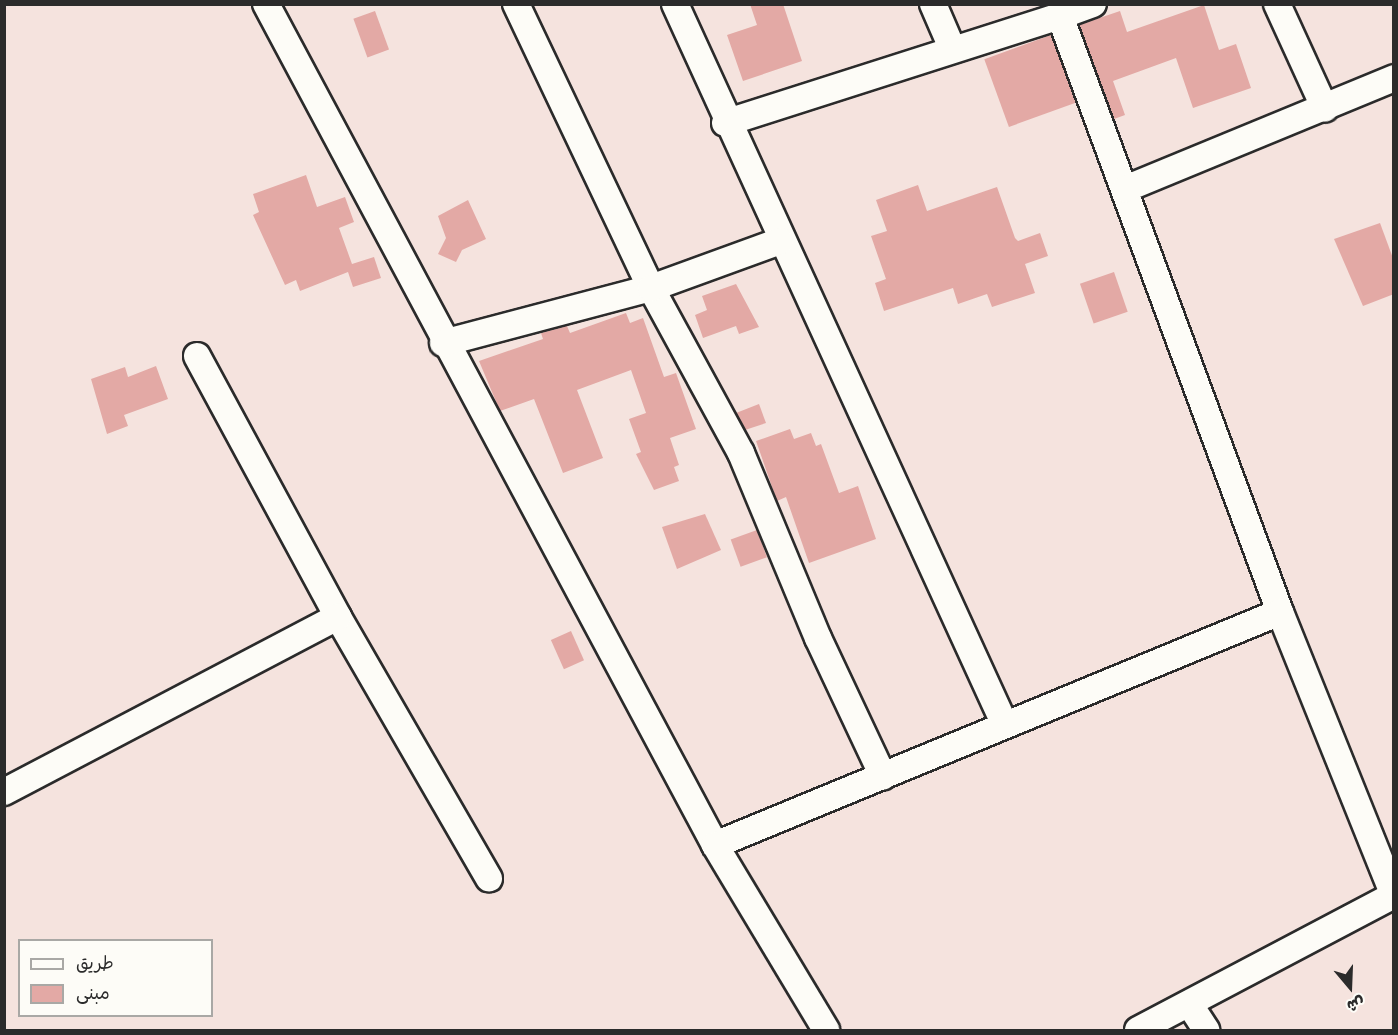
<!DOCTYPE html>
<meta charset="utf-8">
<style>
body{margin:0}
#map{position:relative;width:1398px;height:1035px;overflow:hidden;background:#f5e3de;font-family:Itim,"Playpen Sans Arabic",sans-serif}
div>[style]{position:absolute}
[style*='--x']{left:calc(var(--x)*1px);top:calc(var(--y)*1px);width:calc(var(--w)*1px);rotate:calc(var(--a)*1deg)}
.building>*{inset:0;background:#e3a9a5;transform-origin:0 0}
.roads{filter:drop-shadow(2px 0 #2b2b2b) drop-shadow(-2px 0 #2b2b2b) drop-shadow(0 2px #2b2b2b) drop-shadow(0 -2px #2b2b2b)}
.street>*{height:26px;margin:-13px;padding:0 13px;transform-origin:13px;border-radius:13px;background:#fdfcf7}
span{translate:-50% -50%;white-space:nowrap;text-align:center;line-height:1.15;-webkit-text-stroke:4.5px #fdfcf7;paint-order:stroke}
.frame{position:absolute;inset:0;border:6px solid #2b2b2b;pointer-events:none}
.legend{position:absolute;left:18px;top:939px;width:195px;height:78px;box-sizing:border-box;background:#fdfcf7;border:2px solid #a9a8a5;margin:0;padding:8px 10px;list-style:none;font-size:18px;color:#2b2b2b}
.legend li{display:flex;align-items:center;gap:12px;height:30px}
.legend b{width:30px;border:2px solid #a9a8a5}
.north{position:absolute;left:1320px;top:957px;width:60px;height:60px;-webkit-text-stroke:4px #fdfcf7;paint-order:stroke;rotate:161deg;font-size:16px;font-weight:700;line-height:24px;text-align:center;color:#2b2b2b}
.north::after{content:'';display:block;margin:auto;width:21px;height:27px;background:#2b2b2b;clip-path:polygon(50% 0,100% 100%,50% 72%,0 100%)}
</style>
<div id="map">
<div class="building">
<i style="clip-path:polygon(750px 4px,783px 4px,802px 61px,743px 81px,727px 35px,757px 25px)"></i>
<i style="clip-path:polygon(1204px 5px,1219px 50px,1236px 44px,1251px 88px,1193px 108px,1176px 58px,1113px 81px,1125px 115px,1114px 119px,1079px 25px,1120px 11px,1127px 32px)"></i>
<i style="left:375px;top:11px;width:41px;height:23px;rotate:70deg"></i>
<i style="left:1051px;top:35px;width:72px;height:71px;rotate:70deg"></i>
<i style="clip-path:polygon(306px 175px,317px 207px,345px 197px,354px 222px,339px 228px,352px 264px,374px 257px,381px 278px,353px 287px,348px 272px,300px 291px,296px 280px,285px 285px,253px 215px,259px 212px,253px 194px)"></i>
<i style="clip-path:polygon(918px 185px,927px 211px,997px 187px,1015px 238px,1018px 241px,1040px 233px,1048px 256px,1025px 264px,1035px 293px,992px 307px,987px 294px,958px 304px,953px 288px,884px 311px,875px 283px,886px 279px,871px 236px,887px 231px,876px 200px)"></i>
<i style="clip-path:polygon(468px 200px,486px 239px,462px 250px,456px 262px,438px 254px,446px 238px,438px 216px)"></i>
<i style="clip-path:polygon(1380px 223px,1394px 261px,1394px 294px,1363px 306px,1334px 239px)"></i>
<i style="left:1114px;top:272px;width:42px;height:36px;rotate:71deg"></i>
<i style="clip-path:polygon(736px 284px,759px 327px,739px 334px,736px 326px,703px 338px,695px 315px,707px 310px,702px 296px)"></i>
<i style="clip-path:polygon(626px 313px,630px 323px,643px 318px,664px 377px,676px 373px,696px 429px,670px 438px,679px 465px,674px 467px,679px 481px,654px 490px,636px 454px,641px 452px,629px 419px,646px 413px,631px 370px,577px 390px,603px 458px,563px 473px,534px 399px,500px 411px,479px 361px,543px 339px,541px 333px,567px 326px,570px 333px)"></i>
<i style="clip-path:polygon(156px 366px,168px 399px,124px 415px,128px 426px,107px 434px,91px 379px,125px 367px,128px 377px)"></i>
<i style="clip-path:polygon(759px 404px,766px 423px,745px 430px,736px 413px)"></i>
<i style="clip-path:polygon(790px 429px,794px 439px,811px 433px,816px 446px,821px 444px,839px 493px,858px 486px,876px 539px,809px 563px,786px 497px,777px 501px,756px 441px)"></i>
<i style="clip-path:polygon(705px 514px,721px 550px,677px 569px,662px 527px)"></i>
<i style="left:757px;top:530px;width:29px;height:28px;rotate:70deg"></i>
<i style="left:571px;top:631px;width:32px;height:22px;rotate:66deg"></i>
</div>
<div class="roads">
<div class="street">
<i style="--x:266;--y:4;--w:953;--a:61.9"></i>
<i style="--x:715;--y:845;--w:611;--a:-22.41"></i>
<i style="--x:516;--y:4;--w:314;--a:64.6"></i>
<i style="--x:651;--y:288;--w:188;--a:61.4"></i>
<i style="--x:741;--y:453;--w:200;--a:67.4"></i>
<i style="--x:818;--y:638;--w:153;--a:64.8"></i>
<i style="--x:675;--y:4;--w:793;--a:65.41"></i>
<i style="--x:933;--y:4;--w:48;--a:66.6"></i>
<i style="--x:1277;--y:4;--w:115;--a:65.4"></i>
<i style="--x:1060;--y:16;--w:35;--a:-20"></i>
<i style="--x:725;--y:123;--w:352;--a:-17.7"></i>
<i style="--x:1060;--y:16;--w:635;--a:69.74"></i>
<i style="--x:1280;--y:612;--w:305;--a:68.1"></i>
<i style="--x:1125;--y:189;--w:291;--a:-22.4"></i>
<i style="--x:443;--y:343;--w:215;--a:-14.8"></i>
<i style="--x:651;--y:288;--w:137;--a:-20"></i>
<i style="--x:197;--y:356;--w:297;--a:61.6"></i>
<i style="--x:338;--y:617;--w:302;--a:60"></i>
<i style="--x:4;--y:792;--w:377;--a:-27.7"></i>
<i style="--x:715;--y:845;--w:216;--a:59"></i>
<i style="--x:1190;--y:1005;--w:30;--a:57"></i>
<i style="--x:1138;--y:1030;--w:289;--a:-27.8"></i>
</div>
</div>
<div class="frame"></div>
<ul class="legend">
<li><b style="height:8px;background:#fdfcf7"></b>طريق</li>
<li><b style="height:16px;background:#e3a9a5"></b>مبنى</li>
</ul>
<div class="north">ش</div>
</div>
